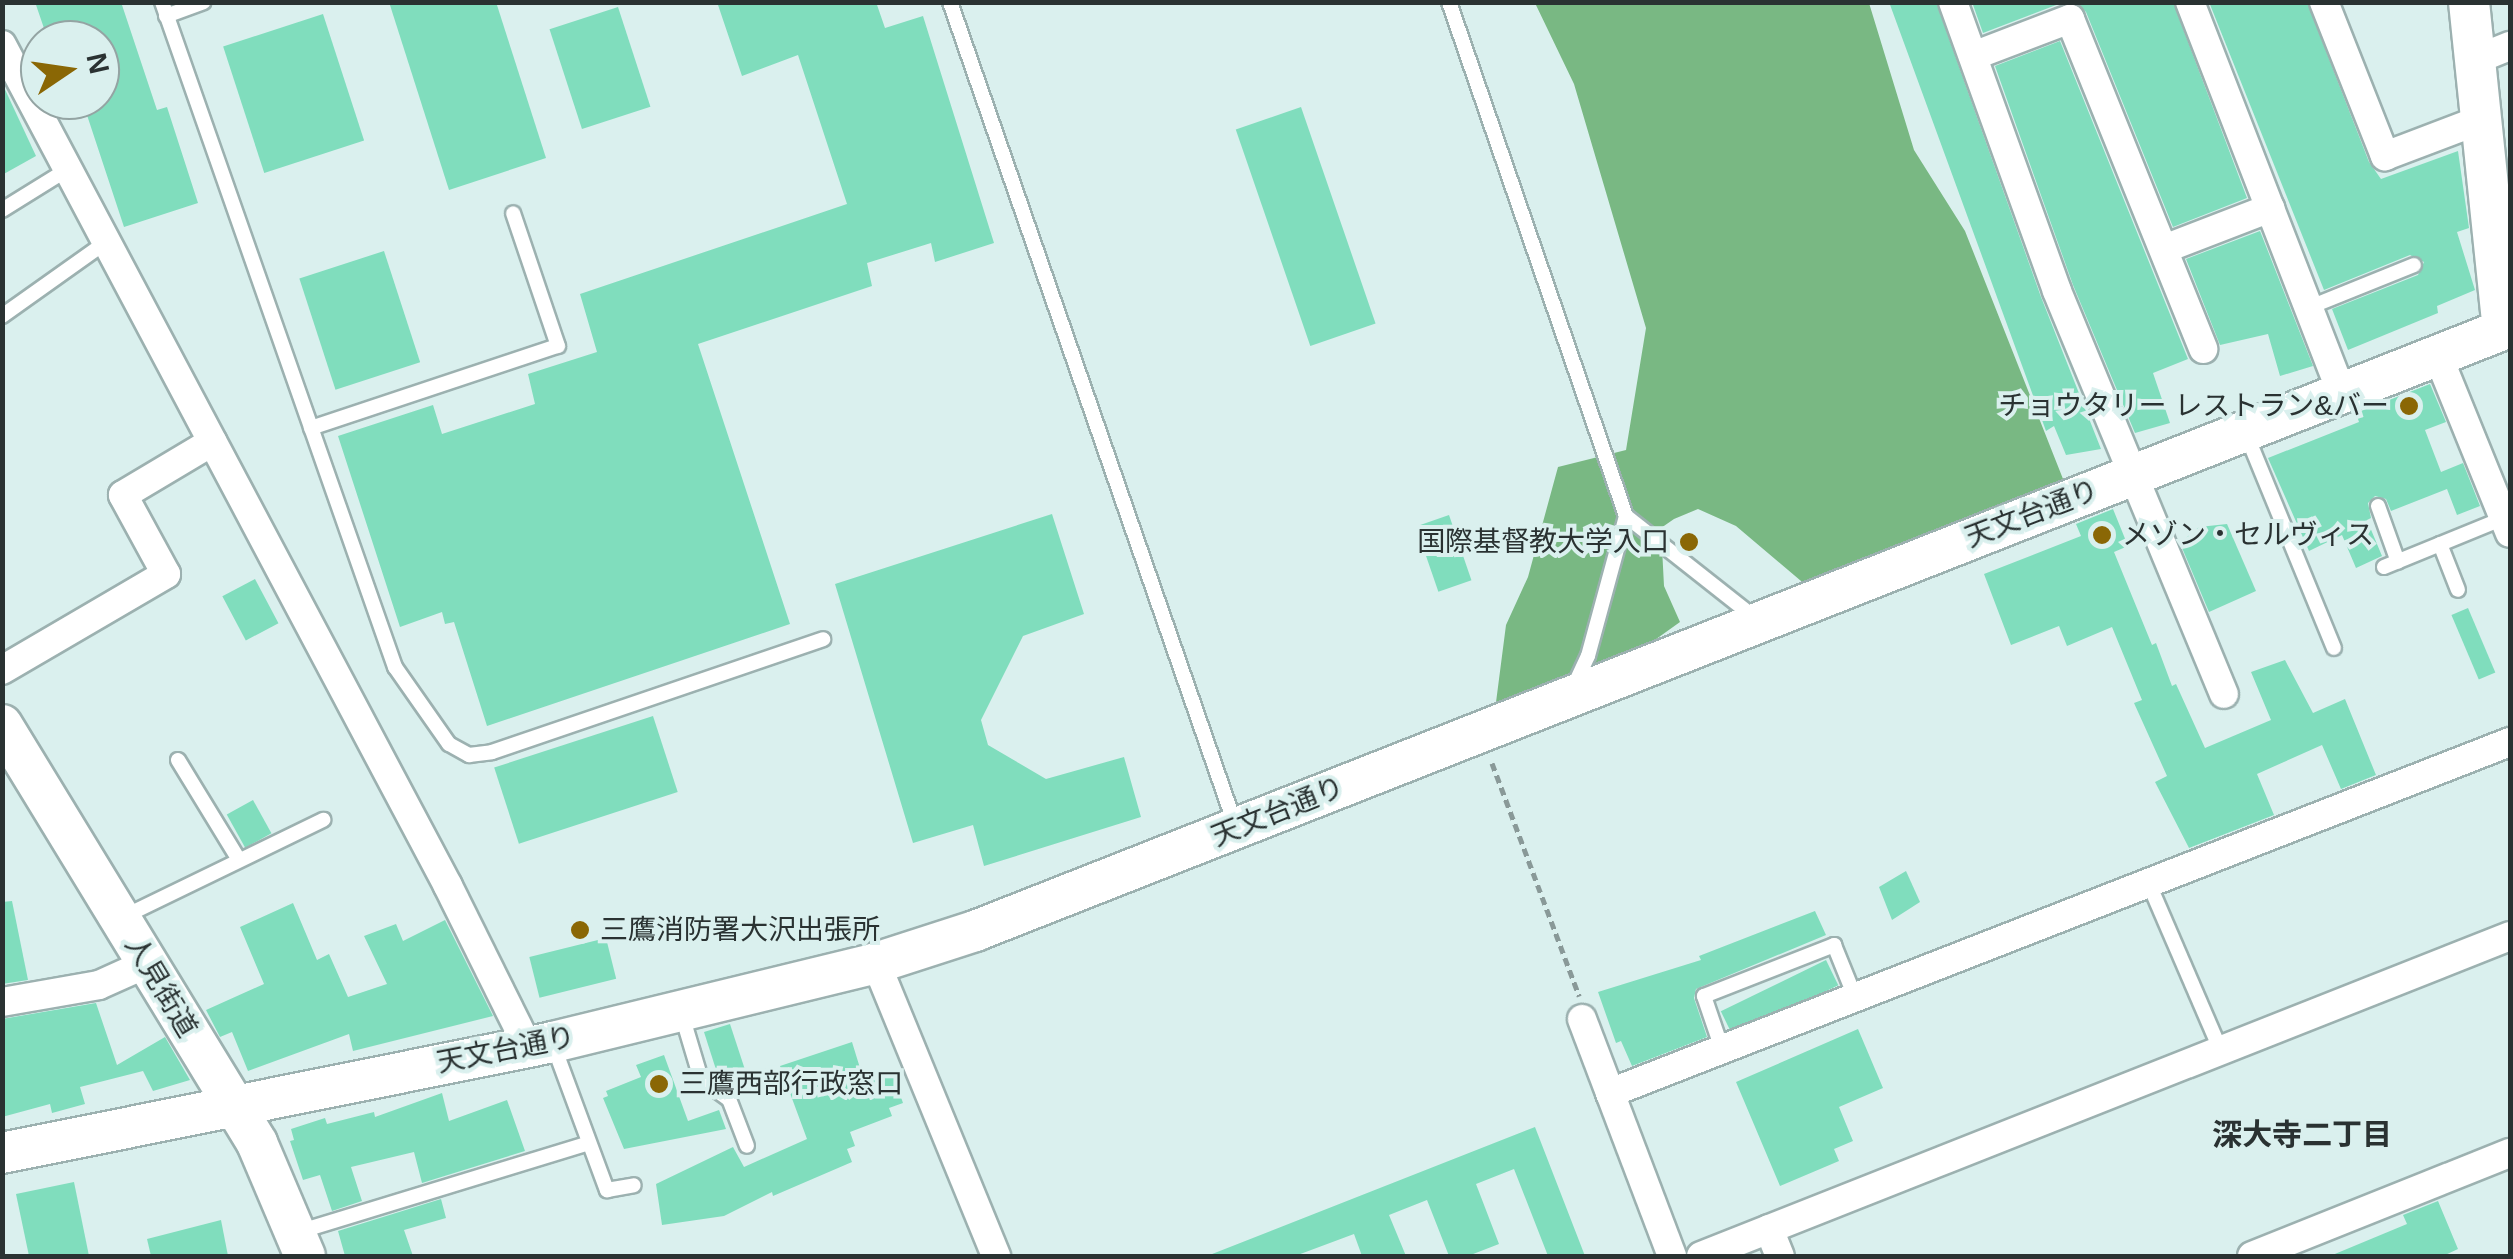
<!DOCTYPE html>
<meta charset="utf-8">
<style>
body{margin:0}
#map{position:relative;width:2513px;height:1259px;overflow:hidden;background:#daf0ee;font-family:Helvetica,"Noto Sans JP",sans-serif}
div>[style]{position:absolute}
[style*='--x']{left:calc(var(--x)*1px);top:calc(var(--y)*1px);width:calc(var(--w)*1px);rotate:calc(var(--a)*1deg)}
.forest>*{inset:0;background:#79b883}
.building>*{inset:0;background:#80ddbd;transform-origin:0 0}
.path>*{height:5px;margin-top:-2.5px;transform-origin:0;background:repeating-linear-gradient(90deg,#899998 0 8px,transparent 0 13px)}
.roads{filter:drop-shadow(2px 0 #9cb1b0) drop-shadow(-2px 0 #9cb1b0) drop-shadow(0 2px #9cb1b0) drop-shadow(0 -2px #9cb1b0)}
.lane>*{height:14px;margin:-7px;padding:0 7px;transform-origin:7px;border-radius:7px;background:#fff}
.street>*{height:28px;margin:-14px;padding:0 14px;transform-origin:14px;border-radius:14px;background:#fff}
.secondary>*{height:40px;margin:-20px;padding:0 20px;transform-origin:20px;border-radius:20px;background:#fff}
.dots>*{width:28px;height:28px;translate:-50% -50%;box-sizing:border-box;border:5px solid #daf0ee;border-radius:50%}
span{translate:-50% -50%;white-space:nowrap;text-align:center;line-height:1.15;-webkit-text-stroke:8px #daf0ee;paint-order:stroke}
.poi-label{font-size:28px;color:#2a3232}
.right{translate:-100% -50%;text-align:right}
.left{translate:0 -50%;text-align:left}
.street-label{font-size:28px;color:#2a3232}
.neighbourhood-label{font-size:30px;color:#2a3232;font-weight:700}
.frame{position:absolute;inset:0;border:5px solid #2a3232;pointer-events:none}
.north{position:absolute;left:20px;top:20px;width:100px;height:100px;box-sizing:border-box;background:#daf0ee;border:2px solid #94a4a3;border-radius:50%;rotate:77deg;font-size:28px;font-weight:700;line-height:40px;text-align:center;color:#2a3232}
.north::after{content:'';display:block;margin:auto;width:35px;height:45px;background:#8a6705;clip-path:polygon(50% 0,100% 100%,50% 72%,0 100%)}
</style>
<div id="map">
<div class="forest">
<i style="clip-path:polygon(1535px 3px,1869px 3px,1914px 150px,1965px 231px,2065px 484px,1814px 592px,1736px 526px,1698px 509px,1674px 519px,1661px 528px,1664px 586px,1680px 622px,1652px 642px,1495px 710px,1506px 625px,1528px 577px,1558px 467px,1626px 450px,1646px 328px,1574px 84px)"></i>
</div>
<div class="building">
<i style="clip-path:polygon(35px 2px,121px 2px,157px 110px,167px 107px,198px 203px,124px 227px,82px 100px,100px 100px,100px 40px,48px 40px)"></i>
<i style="clip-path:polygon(389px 2px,496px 2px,546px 158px,449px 190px)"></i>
<i style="clip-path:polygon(717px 2px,876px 2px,885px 28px,923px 16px,994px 243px,935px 262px,931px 243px,867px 263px,872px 286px,698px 344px,790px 624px,487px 726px,454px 622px,445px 624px,442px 612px,400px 627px,338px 436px,433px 405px,442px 434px,535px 404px,528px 374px,597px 352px,580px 294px,847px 204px,798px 55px,742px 76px)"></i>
<i style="clip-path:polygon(1889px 2px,1936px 2px,2041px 297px,2101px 449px,2066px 455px,2054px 426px,2046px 431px)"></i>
<i style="clip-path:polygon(1972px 2px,2064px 2px,1983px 33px)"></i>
<i style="clip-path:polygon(2075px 2px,2173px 2px,2247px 198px,2173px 227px,2086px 12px)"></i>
<i style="clip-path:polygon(2209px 2px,2307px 2px,2369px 162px,2381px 179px,2458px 151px,2469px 228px,2457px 232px,2475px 290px,2437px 306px,2438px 313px,2348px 350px,2332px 309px,2418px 275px,2424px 262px,2410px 255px,2324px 290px)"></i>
<i style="left:618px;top:7px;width:105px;height:72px;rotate:72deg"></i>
<i style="left:323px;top:14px;width:133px;height:105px;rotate:72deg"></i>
<i style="clip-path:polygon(2060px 41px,2188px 359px,2153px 373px,2170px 423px,2135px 433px,2073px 285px,1995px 66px)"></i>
<i style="clip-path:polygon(2px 83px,36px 156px,2px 175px)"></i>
<i style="left:1301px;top:107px;width:229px;height:69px;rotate:71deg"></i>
<i style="clip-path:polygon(2260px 231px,2313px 366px,2280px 376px,2268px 334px,2220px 345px,2186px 259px)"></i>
<i style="left:384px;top:251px;width:117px;height:89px;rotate:72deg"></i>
<i style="clip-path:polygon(2430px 384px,2446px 422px,2425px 430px,2441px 472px,2463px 463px,2480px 506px,2457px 515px,2447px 489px,2391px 511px,2386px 499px,2375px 496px,2368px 503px,2371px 518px,2367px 520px,2382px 556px,2356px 568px,2342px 535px,2309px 551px,2268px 458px,2359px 422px,2356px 413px)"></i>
<i style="clip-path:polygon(2113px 509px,2128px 546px,2114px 552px,2152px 645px,2156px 643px,2172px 686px,2176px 684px,2205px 748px,2271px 720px,2251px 672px,2285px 660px,2313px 713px,2345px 699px,2376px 775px,2341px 789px,2322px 745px,2257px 774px,2274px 815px,2189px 848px,2155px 782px,2167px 776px,2134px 703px,2142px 700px,2112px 627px,2067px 646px,2059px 626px,2011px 645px,1984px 574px,2081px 536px,2076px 524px)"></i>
<i style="clip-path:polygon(1052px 514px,1084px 614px,1023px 636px,981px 720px,988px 745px,1046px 779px,1124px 757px,1141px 817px,984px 866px,973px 825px,913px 843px,835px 584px)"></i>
<i style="left:1449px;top:515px;width:69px;height:35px;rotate:71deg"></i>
<i style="clip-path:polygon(2227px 524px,2256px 591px,2209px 612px,2180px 543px,2199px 527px)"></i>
<i style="left:255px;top:579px;width:50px;height:37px;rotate:62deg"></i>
<i style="left:2468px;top:608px;width:70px;height:18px;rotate:67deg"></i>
<i style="left:653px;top:716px;width:80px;height:167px;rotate:72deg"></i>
<i style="left:253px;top:800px;width:38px;height:30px;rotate:61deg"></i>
<i style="clip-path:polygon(1906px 871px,1920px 902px,1892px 920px,1879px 887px)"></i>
<i style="clip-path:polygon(12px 901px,28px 980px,2px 984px,2px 902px)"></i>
<i style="clip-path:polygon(293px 903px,317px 960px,329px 954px,348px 997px,387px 984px,364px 936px,396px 924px,403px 941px,445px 920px,493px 1016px,353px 1051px,349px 1034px,248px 1071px,232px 1032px,220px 1037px,206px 1010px,264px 984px,240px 927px)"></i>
<i style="clip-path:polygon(1815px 911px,1826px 935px,1696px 989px,1694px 998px,1707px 1037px,1632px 1066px,1621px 1041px,1616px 1043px,1598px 992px,1701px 960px,1699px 956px)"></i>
<i style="left:606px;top:938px;width:42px;height:79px;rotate:76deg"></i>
<i style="left:1826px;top:960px;width:28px;height:117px;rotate:64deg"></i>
<i style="clip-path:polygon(96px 1003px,117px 1065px,165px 1037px,190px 1080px,153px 1091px,143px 1071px,80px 1087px,85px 1104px,52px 1113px,50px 1104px,2px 1117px,2px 1019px)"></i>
<i style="clip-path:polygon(730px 1024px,750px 1085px,734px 1090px,719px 1079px,704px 1032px)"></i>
<i style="clip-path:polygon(1858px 1029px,1883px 1088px,1839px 1107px,1853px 1141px,1834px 1149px,1839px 1161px,1780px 1186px,1736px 1082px)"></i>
<i style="clip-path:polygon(852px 1042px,864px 1081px,892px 1071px,903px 1103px,889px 1108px,892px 1116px,850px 1132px,855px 1146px,847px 1149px,852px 1162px,773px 1196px,772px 1192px,724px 1216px,662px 1225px,656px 1184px,733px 1147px,744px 1167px,807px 1139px,780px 1066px)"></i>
<i style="clip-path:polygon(664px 1055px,688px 1121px,719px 1110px,726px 1129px,624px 1149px,603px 1098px,608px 1096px,606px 1091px,641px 1077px,636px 1065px)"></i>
<i style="clip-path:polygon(442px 1093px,449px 1121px,507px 1100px,525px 1151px,422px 1183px,414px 1152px,351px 1167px,362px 1201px,332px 1211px,320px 1175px,303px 1180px,290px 1141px,294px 1140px,291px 1129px,325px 1118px,327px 1124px,374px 1112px,375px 1117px)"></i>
<i style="clip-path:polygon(1535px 1127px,1585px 1256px,1548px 1256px,1514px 1169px,1476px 1184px,1499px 1244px,1468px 1256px,1449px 1256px,1427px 1200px,1389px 1215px,1406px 1256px,1362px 1256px,1354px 1234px,1295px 1256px,1207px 1256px)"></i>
<i style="clip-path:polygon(74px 1182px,89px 1256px,29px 1256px,16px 1194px)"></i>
<i style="clip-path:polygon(441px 1199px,446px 1218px,404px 1230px,413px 1256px,345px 1256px,338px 1231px)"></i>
<i style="clip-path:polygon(2438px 1201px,2458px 1249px,2443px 1256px,2330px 1256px,2407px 1224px,2403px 1215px)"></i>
<i style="clip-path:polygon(221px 1220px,228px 1256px,151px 1256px,147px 1239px)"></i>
</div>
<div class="path">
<i style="--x:1492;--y:763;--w:249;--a:69.5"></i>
</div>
<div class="roads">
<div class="lane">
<i style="--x:162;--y:2;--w:705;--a:70.69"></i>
<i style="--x:395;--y:667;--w:94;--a:55"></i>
<i style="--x:449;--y:744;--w:23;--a:29"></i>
<i style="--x:469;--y:755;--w:23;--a:-7"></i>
<i style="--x:492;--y:752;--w:350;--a:-18.8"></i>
<i style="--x:950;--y:2;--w:870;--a:70.88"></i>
<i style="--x:1449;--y:2;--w:544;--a:71"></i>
<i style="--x:1626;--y:516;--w:164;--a:38.3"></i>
<i style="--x:166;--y:16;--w:40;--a:-20.2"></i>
<i style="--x:2;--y:210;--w:78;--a:-31.8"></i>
<i style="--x:2310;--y:307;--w:112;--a:-22"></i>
<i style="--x:2;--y:316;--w:128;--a:-35.4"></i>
<i style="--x:311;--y:428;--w:260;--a:-18.4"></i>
<i style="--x:558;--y:346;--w:140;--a:-108.7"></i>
<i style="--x:2247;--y:436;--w:229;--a:67.7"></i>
<i style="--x:2378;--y:506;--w:59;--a:70.3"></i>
<i style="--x:2440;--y:544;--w:49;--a:68.6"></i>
<i style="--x:2384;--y:567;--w:130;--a:-22.2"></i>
<i style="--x:1573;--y:688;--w:35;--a:-65"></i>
<i style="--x:1588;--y:656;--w:145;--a:-74.8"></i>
<i style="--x:178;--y:760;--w:117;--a:58.6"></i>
<i style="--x:2149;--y:884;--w:182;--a:66.7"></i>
<i style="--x:121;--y:918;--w:225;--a:-25.9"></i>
<i style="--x:681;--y:1012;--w:70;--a:73.4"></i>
<i style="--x:701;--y:1079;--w:34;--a:36"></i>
<i style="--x:729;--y:1099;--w:50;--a:69"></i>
<i style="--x:554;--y:1047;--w:153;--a:69.7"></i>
<i style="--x:607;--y:1190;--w:27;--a:-10"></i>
<i style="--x:1722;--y:1049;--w:56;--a:-108.8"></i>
<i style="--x:1704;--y:996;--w:140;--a:-21.4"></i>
<i style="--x:1834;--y:945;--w:56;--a:68"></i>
<i style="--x:298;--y:1232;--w:304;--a:-17"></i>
</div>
<div class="street">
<i style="--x:1953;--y:2;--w:307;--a:70.2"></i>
<i style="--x:2057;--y:291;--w:436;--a:67.5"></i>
<i style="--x:2190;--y:2;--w:420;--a:68.8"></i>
<i style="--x:2324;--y:2;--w:166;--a:68.4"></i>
<i style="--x:2385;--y:156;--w:102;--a:-20.8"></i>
<i style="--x:2;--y:45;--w:952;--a:62.06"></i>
<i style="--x:448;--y:886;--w:180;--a:63.6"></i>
<i style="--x:1973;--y:56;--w:104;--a:-20.9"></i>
<i style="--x:2070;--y:19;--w:356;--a:68"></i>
<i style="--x:2475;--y:60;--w:38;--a:-22"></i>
<i style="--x:2164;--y:249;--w:114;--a:-21.1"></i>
<i style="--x:2438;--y:356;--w:191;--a:67.9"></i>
<i style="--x:2;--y:670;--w:190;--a:-30.3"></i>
<i style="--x:166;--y:574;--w:90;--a:-118.6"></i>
<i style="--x:123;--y:495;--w:104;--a:-30.8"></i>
<i style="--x:876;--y:963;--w:317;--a:67.7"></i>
<i style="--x:2;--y:1002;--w:98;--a:-9.9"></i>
<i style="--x:99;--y:985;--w:54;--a:-24.2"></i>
<i style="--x:1582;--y:1019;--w:254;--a:69.2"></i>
<i style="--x:1610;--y:1093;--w:966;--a:-21.31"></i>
<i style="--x:1769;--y:1229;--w:29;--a:68"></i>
<i style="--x:1701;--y:1256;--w:870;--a:-21.58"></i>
<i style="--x:2252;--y:1256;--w:278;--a:-21.8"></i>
</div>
<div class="secondary">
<i style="--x:2469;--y:2;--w:329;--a:84.1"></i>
<i style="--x:2;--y:725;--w:490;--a:58.6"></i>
<i style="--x:257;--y:1143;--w:123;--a:67"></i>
<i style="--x:2;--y:1153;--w:562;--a:-11.39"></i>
<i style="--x:553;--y:1042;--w:333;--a:-13.7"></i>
<i style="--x:876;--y:963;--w:104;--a:-17.9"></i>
<i style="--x:975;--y:931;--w:1650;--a:-21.48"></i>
</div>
</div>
<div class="dots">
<i style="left:2409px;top:406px;background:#8a6705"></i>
<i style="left:2102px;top:535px;background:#8a6705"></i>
<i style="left:1689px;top:542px;background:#8a6705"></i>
<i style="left:580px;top:930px;background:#8a6705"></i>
<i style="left:659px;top:1084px;background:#8a6705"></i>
</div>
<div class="poi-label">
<span class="right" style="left:2389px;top:406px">チョウタリー レストラン&amp;バー</span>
<span class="left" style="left:2122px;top:535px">メゾン・セルヴィス</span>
<span class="right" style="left:1669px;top:542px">国際基督教大学入口</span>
<span class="left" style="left:600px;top:930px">三鷹消防署大沢出張所</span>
<span class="left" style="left:679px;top:1084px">三鷹西部行政窓口</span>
</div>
<div class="street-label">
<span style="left:2032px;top:514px;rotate:-21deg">天文台通り</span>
<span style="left:1278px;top:812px;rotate:-22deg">天文台通り</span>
<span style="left:161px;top:987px;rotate:59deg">人見街道</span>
<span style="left:506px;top:1050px;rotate:-11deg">天文台通り</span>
</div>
<div class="neighbourhood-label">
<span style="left:2302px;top:1135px">深大寺二丁目</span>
</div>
<div class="frame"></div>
<div class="north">N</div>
</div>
